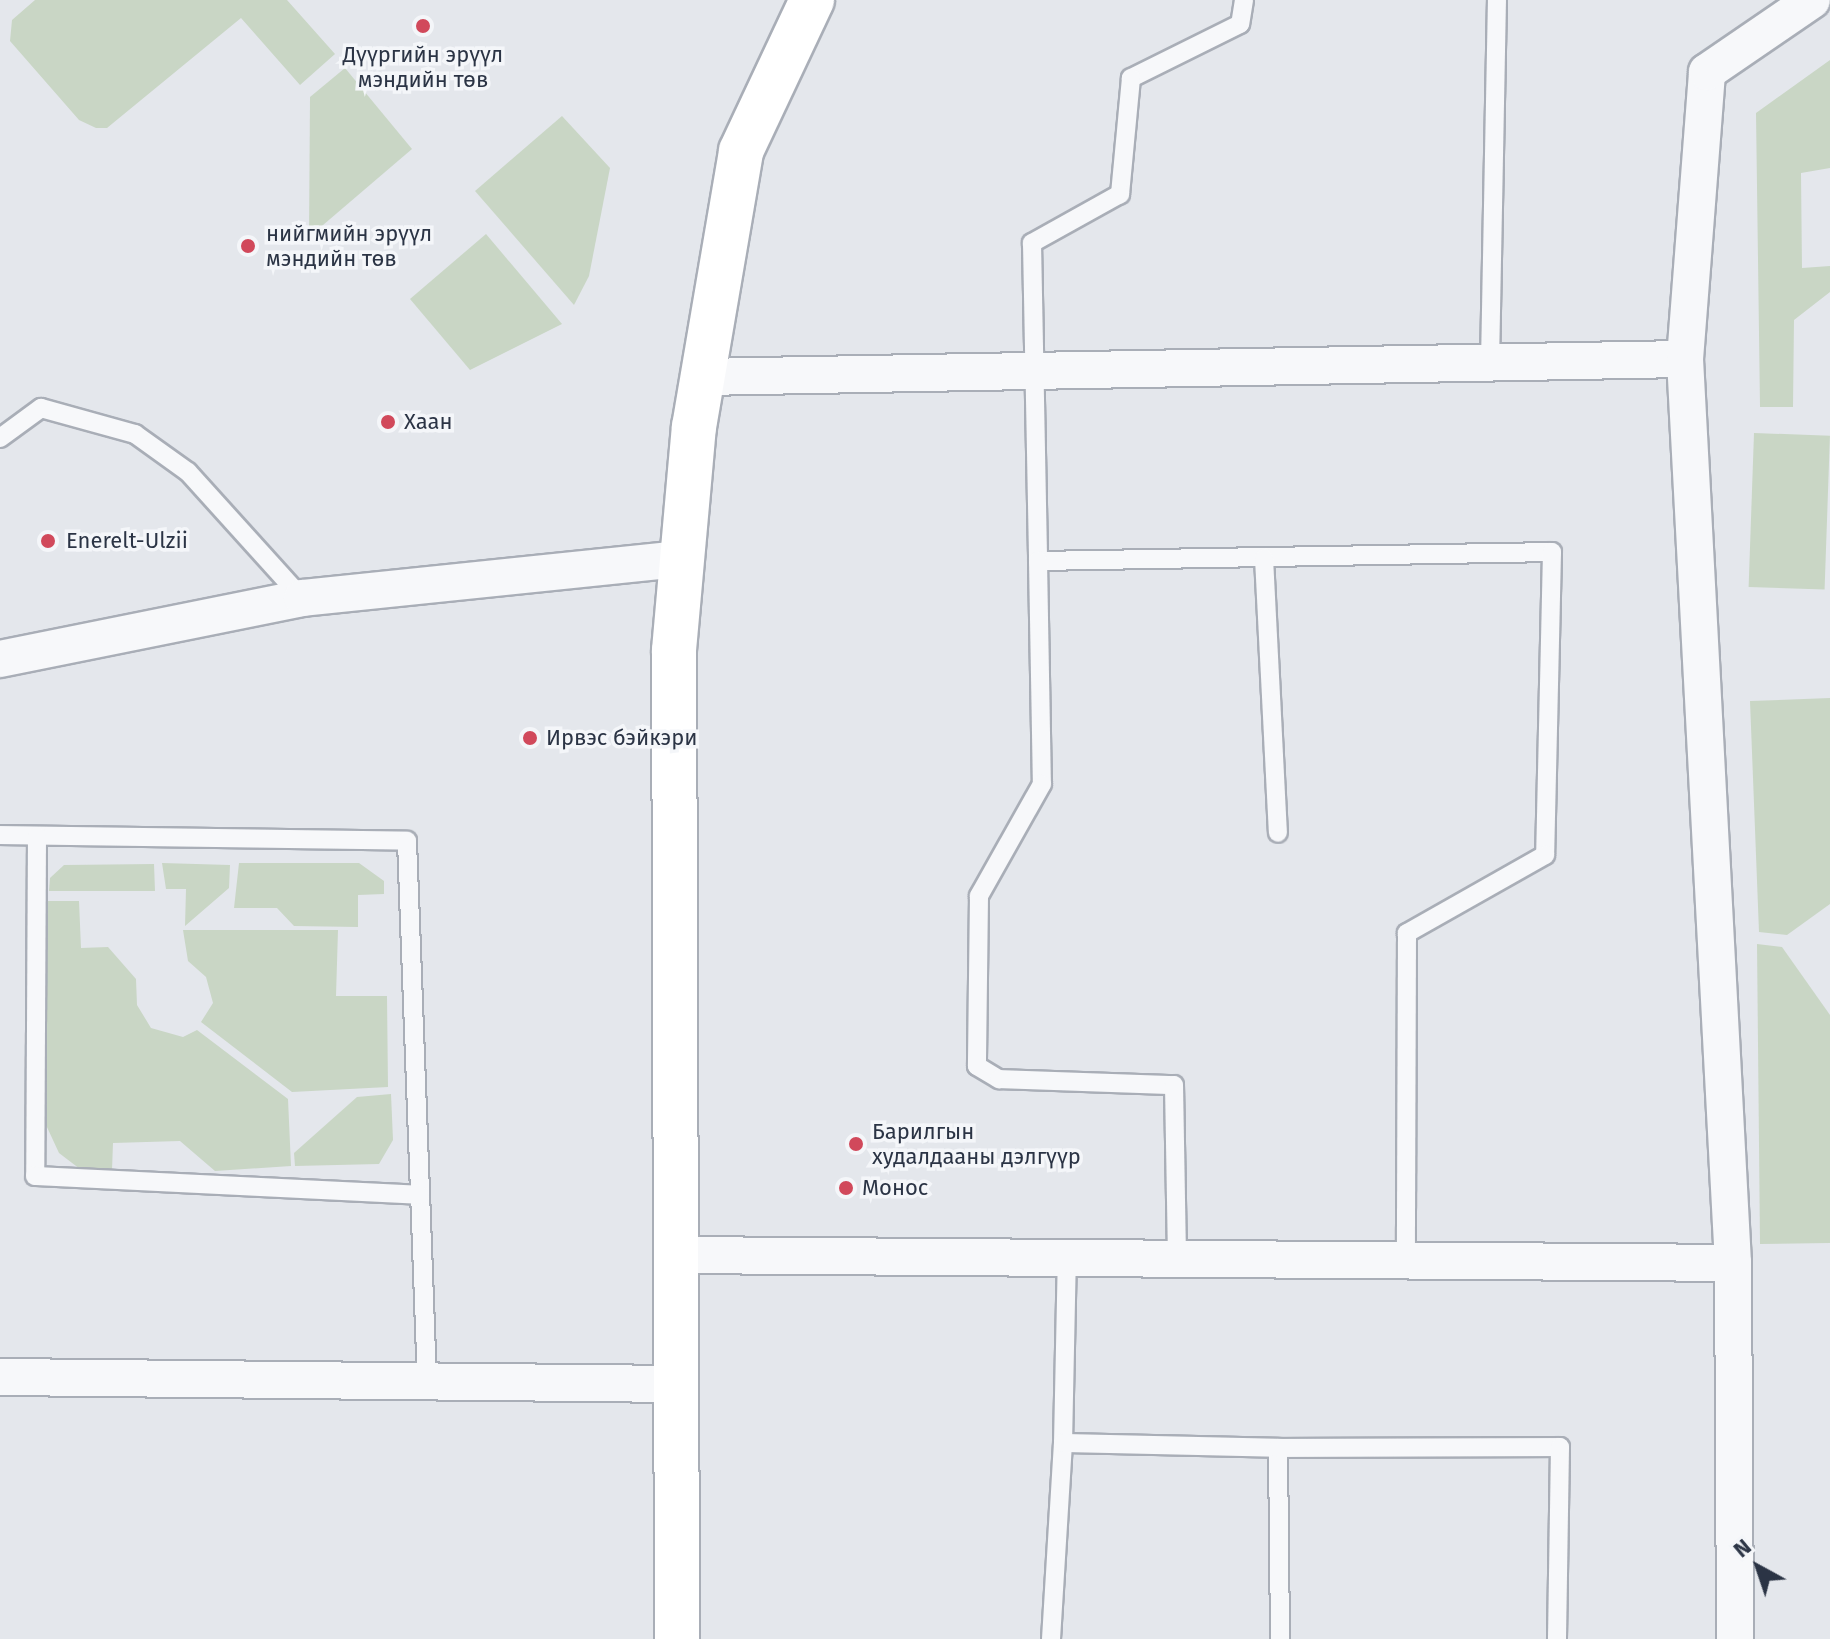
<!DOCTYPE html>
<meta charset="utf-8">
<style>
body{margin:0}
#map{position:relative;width:1830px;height:1639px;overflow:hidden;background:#e4e7ec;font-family:"Fira Sans",sans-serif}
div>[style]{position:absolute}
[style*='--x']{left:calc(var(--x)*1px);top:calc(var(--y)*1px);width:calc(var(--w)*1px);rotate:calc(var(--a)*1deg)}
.green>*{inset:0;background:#c9d6c5;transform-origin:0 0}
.roads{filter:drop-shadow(2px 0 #a9aeb7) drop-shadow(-2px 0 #a9aeb7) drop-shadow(0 2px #a9aeb7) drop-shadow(0 -2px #a9aeb7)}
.service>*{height:18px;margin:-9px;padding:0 9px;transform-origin:9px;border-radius:9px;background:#f7f8fa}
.minor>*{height:36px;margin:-18px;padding:0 18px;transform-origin:18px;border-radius:18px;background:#f7f8fa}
.secondary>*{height:44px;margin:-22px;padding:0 22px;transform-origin:22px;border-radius:22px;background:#fff}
.dots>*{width:22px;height:22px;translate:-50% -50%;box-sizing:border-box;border:4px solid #f4f6f9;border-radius:50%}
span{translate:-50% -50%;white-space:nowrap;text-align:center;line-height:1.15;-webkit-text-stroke:7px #f4f6f9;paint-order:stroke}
.poi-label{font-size:22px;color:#2b3445}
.left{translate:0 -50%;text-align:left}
.north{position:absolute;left:1718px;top:1527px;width:80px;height:80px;-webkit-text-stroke:6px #f4f6f9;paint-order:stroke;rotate:320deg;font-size:22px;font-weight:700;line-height:32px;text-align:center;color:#2b3445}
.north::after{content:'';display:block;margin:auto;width:28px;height:36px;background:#2b3445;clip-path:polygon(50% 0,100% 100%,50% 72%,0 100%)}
</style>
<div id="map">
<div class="green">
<i style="clip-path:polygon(35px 0,287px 0,335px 54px,300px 85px,241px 18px,107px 128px,96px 128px,79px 120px,10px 41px,12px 20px)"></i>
<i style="clip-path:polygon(1830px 60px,1830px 168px,1801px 173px,1802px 268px,1830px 266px,1830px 292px,1794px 320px,1793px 407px,1760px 407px,1756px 113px)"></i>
<i style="clip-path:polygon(345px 68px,412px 149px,309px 237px,310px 97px)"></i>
<i style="clip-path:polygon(562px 116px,610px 168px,589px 276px,574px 305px,475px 191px)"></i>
<i style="clip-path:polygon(486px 234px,562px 324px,470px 370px,410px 299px)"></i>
<i style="left:1754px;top:433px;width:76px;height:154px;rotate:2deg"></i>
<i style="clip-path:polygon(1830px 698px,1830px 904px,1787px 935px,1759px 932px,1750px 701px)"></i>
<i style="clip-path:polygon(162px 863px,230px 865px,229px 888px,185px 926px,186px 889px,166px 889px)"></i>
<i style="clip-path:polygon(239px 863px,359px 863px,384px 881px,384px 894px,358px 895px,358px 927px,294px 926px,277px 908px,234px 908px)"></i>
<i style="clip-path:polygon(154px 864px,155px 891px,49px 891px,50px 878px,64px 865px)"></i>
<i style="clip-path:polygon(46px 901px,79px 901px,81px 948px,108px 947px,136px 979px,137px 1005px,151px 1028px,183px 1037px,197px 1030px,288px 1099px,291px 1166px,215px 1171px,180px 1141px,113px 1143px,112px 1170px,80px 1169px,59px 1153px,46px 1125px)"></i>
<i style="clip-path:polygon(183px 930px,338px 930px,336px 996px,387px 996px,388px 1087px,292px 1092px,201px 1022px,213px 1003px,206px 977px,188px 961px)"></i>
<i style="clip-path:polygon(1757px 944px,1782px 947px,1830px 1015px,1830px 1243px,1760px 1244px)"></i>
<i style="clip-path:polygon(391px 1094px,393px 1140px,379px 1164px,295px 1166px,294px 1153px,357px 1097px)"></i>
</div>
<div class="roads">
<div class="service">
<i style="--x:1244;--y:0;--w:24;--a:99"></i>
<i style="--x:1240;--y:24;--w:122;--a:153.6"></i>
<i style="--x:1131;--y:78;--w:117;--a:95.4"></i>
<i style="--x:1120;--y:194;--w:101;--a:150.9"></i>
<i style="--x:1032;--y:243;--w:318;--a:88.9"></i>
<i style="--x:1038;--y:561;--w:514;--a:-1"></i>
<i style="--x:1552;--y:552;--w:303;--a:91.3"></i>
<i style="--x:1545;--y:855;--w:159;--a:150.5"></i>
<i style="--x:1407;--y:933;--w:328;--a:90.2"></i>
<i style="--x:1490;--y:363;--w:363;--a:-88.9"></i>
<i style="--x:0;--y:438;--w:51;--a:-36.2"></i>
<i style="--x:41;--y:408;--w:98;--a:15.5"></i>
<i style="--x:135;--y:434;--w:65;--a:35.6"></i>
<i style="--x:188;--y:472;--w:170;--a:47.9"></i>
<i style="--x:1264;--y:558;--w:275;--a:87.1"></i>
<i style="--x:1038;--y:561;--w:223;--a:89"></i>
<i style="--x:1042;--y:784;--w:129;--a:119.4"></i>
<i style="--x:979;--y:896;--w:170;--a:90.7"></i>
<i style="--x:977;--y:1066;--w:26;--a:31"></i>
<i style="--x:999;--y:1079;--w:175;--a:2"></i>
<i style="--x:1174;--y:1085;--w:174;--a:89"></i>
<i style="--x:0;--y:835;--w:407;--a:0.8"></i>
<i style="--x:407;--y:841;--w:540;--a:87.88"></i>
<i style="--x:37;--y:836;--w:340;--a:90.3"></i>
<i style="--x:35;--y:1176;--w:385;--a:2.8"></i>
<i style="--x:1063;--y:1443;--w:185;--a:-88.8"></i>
<i style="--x:1051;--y:1639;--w:196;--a:-86.5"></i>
<i style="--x:1063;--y:1443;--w:215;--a:1.3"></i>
<i style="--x:1280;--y:1639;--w:191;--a:-90.6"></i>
<i style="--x:1278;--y:1448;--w:282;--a:-0.2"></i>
<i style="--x:1560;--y:1447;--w:192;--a:90.9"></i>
</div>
<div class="minor">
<i style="--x:702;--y:377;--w:983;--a:-1.05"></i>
<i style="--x:0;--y:659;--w:308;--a:-11.4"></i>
<i style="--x:302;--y:598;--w:382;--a:-5.9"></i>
<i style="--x:675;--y:1255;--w:1058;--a:0.43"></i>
<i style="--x:0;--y:1377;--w:676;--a:0.59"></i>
<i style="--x:1735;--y:1639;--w:376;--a:-90.3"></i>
<i style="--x:1733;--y:1263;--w:905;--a:-93.04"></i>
<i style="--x:1685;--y:359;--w:288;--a:-85.6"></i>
<i style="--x:1707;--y:72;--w:127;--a:-34.4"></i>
</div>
<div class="secondary">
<i style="--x:677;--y:1639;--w:989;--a:-90.17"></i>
<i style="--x:674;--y:650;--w:224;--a:-84.9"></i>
<i style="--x:694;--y:427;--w:280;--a:-80.3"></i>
<i style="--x:741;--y:151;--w:167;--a:-64.8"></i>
</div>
</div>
<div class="dots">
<i style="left:423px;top:26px;background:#d1495b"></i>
<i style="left:248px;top:246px;background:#d1495b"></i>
<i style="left:388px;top:422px;background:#d1495b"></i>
<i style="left:48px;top:541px;background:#d1495b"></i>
<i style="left:530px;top:738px;background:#d1495b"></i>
<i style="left:856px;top:1144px;background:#d1495b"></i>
<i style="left:846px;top:1188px;background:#d1495b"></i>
</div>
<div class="poi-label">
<span style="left:423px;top:67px">Дүүргийн эрүүл<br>мэндийн төв</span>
<span class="left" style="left:266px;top:246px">нийгмийн эрүүл<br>мэндийн төв</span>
<span class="left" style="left:404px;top:422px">Хаан</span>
<span class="left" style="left:66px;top:541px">Enerelt-Ulzii</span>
<span class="left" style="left:546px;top:738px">Ирвэс бэйкэри</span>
<span class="left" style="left:872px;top:1144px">Барилгын<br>худалдааны дэлгүүр</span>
<span class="left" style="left:862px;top:1188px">Монос</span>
</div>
<div class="north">N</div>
</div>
